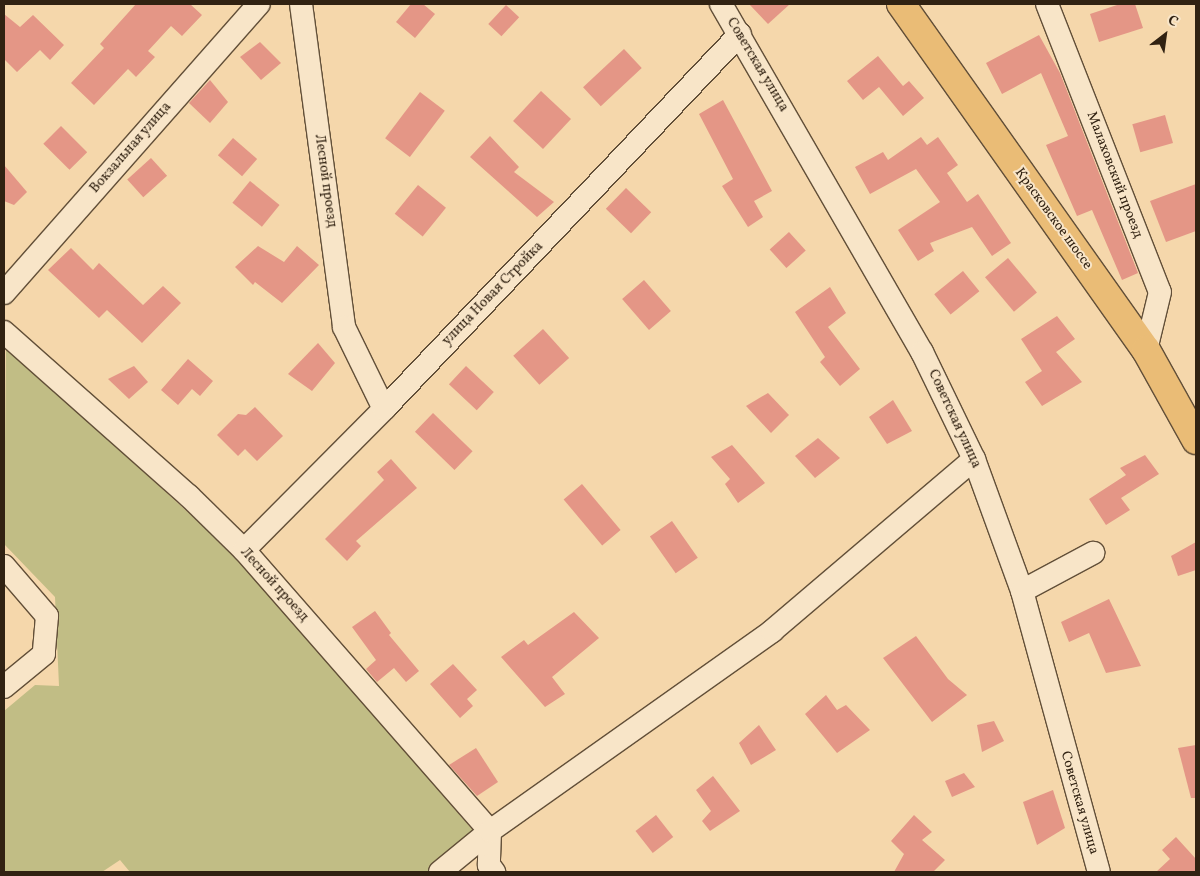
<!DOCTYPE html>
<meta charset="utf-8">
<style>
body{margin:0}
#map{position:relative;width:1200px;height:876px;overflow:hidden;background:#f5d7ab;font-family:Vollkorn,serif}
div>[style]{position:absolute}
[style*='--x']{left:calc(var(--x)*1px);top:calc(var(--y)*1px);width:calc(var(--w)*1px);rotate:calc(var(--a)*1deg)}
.green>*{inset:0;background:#c1bd85}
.building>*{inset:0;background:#e49686;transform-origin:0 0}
.roads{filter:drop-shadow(1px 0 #624f38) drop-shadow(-1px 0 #624f38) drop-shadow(0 1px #624f38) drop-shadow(0 -1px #624f38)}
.minor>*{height:22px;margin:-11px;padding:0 11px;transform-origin:11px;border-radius:11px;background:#f8e5c8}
.major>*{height:28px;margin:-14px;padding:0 14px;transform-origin:14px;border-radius:14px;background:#eabc76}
span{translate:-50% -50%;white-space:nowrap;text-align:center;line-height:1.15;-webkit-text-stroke:4px #f8e5c8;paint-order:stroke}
.street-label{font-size:14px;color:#312212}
.frame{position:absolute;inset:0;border:5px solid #312212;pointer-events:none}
.north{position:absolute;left:1140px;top:10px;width:50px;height:50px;-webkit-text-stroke:4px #f8e5c8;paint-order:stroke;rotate:30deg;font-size:14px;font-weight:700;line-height:20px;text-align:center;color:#312212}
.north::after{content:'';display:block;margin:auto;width:18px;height:22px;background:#312212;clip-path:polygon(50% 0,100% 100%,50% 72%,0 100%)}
</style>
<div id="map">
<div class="green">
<i style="clip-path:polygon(6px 346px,240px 560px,476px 834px,428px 872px,130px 872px,120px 860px,102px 872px,4px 872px,4px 711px,35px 685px,59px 686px,55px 597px,4px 544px)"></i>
</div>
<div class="building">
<i style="clip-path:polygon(136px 4px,190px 4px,202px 15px,182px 36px,171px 26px,148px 51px,155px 57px,136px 77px,128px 69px,94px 105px,71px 83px,104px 48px,100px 44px)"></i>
<i style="clip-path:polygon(411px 4px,423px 4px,435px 14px,415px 38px,396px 22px)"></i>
<i style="clip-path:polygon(749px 4px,790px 4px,768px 24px)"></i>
<i style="clip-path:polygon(1120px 4px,1135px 4px,1143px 28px,1099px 42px,1090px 14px)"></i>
<i style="left:506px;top:5px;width:18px;height:26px;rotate:43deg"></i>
<i style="clip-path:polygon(4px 14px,20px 27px,33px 15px,64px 45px,50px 60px,40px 50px,17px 72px,4px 59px)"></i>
<i style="clip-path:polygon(1039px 35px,1060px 73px,1138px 273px,1122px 280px,1092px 210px,1077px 216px,1046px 145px,1068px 136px,1041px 73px,1002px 94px,986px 63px)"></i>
<i style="clip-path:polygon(260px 42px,281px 63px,261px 80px,240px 57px)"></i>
<i style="left:624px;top:49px;width:26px;height:56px;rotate:47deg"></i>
<i style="clip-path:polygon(878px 56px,903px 86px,909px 81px,924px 98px,903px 116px,879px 87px,863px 100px,847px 81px)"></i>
<i style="clip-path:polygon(210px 80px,228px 102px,210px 123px,189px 103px)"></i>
<i style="left:541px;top:91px;width:41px;height:41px;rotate:43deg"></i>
<i style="left:420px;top:92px;width:31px;height:58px;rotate:37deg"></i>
<i style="clip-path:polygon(723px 100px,772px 191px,754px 201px,763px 217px,748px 227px,722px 186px,733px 179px,699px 114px)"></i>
<i style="left:1165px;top:115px;width:29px;height:34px;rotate:74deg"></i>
<i style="left:61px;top:126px;width:37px;height:25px;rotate:45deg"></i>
<i style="clip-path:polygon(490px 136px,519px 167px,514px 172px,554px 202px,537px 217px,470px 157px)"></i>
<i style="clip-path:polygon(921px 137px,927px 145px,938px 137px,958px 165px,947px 173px,967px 202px,978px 194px,1011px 243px,992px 256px,972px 227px,930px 243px,934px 251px,918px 261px,898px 230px,940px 202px,916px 169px,870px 194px,855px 167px,883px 152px,888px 160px)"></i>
<i style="left:233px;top:138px;width:32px;height:23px;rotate:41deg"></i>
<i style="left:151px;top:158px;width:24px;height:32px;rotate:48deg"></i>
<i style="clip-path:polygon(4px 165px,27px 192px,14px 205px,4px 201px)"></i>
<i style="left:250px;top:181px;width:38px;height:28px;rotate:39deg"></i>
<i style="clip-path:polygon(1196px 184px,1196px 231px,1166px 242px,1150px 201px)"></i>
<i style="left:418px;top:185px;width:36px;height:37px;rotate:39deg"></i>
<i style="left:626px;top:188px;width:35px;height:29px;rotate:44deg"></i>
<i style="left:789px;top:232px;width:25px;height:26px;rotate:48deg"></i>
<i style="clip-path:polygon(258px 246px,284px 262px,297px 246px,319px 265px,282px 303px,255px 282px,253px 285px,235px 267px)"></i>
<i style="clip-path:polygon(71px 248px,93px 270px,99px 263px,143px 305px,163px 286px,181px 303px,142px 343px,107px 310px,99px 318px,48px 270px)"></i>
<i style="left:1008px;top:258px;width:45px;height:30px;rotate:50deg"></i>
<i style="left:963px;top:271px;width:26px;height:37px;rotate:51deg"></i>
<i style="left:644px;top:280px;width:41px;height:29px;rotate:49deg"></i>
<i style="clip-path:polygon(830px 287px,846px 313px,828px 327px,860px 369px,840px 386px,820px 362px,825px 357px,795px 312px)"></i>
<i style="clip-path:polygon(1057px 316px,1075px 339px,1056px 352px,1082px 382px,1042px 406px,1025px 382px,1042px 371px,1021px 339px)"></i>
<i style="left:543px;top:329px;width:39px;height:40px;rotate:48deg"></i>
<i style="clip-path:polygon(318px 343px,335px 363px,312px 391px,288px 374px)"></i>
<i style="clip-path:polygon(188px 359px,213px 381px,200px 396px,192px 389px,178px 405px,161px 390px)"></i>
<i style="clip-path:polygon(134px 366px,148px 382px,129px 399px,108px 379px)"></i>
<i style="left:466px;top:366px;width:38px;height:25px;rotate:43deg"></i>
<i style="clip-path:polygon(768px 393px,789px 415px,771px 433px,746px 406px)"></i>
<i style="clip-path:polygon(893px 400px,912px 431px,887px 444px,869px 417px)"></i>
<i style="clip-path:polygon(255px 407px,283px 436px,257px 461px,245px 449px,238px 456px,217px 435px,238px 414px,246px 415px)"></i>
<i style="left:433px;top:413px;width:55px;height:26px;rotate:44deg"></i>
<i style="clip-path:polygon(818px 438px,840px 458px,815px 478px,795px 456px)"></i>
<i style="clip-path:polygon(732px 445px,765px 483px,738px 503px,725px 484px,730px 479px,711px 457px)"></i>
<i style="clip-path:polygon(1145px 455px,1159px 474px,1121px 498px,1130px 510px,1106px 525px,1089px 499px,1126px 475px,1120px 468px)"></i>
<i style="clip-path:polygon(391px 459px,417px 488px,356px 541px,361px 546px,347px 561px,325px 539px,384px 480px,377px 472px)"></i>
<i style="left:582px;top:484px;width:60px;height:24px;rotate:50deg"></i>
<i style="left:672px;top:521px;width:45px;height:27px;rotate:55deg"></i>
<i style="clip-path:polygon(1196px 542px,1196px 570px,1178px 576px,1171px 556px)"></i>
<i style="clip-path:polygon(1109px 599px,1141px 666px,1106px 673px,1089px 633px,1069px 642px,1061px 622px)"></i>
<i style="clip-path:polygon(375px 611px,391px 633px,389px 635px,419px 671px,406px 682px,394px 668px,377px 682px,366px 669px,376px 660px,352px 627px)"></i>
<i style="clip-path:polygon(574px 612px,599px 638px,552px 677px,565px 694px,545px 707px,501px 657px,524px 640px,528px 645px)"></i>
<i style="clip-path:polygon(916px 636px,948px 679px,967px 695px,932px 722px,883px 658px)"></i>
<i style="clip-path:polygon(453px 664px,477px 690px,467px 699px,473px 706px,460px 718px,430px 684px)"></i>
<i style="clip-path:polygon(826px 695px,837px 710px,846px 705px,870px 730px,837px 753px,805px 714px)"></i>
<i style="clip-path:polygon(994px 721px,1004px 741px,982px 752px,977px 725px)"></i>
<i style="clip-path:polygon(759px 725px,776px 750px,751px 765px,739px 743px)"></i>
<i style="clip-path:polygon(1196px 745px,1196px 798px,1191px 798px,1178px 748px)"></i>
<i style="clip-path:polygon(476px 748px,498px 782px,477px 796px,449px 765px)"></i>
<i style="clip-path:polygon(964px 773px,975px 787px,952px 797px,945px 781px)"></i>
<i style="clip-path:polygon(713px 776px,740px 811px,710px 831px,702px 821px,711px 811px,696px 790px)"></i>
<i style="clip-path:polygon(1053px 790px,1065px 828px,1037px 845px,1023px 802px)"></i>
<i style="left:656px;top:815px;width:28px;height:26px;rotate:52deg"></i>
<i style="clip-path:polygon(914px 815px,932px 832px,922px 840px,945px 860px,933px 872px,894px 872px,904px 854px,891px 841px)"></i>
<i style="clip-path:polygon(1176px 837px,1196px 859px,1196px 872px,1156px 872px,1170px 859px,1162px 850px)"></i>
</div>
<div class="roads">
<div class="minor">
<i style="--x:301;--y:4;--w:326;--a:82.4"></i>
<i style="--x:344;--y:327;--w:91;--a:64"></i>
<i style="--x:721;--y:4;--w:402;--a:60"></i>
<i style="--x:922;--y:352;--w:119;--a:64.1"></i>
<i style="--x:974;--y:459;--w:140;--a:70"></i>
<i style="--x:1022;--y:591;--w:291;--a:74.7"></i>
<i style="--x:1047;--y:4;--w:309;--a:68.6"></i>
<i style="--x:1160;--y:292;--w:60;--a:103.6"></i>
<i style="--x:4;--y:293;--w:385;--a:-48.6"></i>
<i style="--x:4;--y:332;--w:247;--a:41.6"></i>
<i style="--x:189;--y:496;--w:77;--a:44.5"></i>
<i style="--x:244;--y:550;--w:373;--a:48.8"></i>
<i style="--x:490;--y:831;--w:34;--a:92"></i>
<i style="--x:489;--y:865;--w:9;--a:54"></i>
<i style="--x:244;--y:550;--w:199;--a:-45.2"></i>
<i style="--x:384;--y:409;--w:517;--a:-46.49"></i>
<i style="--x:4;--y:566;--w:66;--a:49.3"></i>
<i style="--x:47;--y:616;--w:38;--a:95"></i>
<i style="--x:44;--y:654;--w:52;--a:140.5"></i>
<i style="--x:1022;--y:591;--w:81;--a:-28.2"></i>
<i style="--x:440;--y:872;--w:65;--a:-39.4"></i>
<i style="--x:490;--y:831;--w:346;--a:-35.3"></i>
<i style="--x:772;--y:631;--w:265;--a:-40.4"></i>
</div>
<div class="major">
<i style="--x:901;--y:4;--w:424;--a:54.7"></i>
<i style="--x:1146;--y:350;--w:103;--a:60.9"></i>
</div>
</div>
<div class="street-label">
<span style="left:757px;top:65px;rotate:59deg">Советская улица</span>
<span style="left:131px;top:148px;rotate:-49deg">Вокзальная улица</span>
<span style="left:1114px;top:175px;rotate:69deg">Малаховский проезд</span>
<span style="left:325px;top:181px;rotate:82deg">Лесной проезд</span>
<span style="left:1053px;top:219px;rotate:54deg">Красковское шоссе</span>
<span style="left:493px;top:294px;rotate:-46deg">улица Новая Стройка</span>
<span style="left:954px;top:419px;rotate:65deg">Советская улица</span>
<span style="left:274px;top:585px;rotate:48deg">Лесной проезд</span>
<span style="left:1079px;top:803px;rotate:74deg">Советская улица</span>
</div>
<div class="frame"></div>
<div class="north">С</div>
</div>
